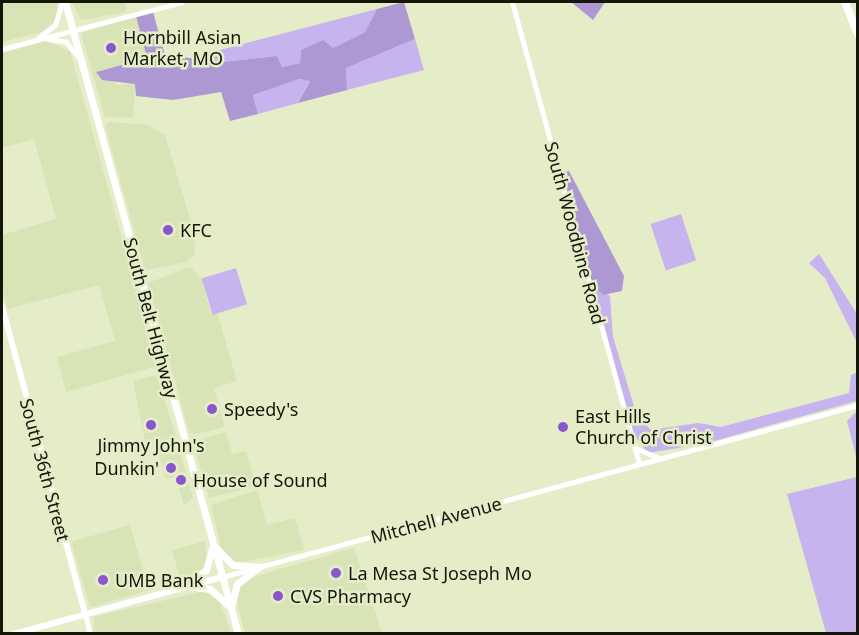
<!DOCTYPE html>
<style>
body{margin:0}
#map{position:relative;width:859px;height:635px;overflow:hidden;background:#e4edc8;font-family:"Noto Sans",sans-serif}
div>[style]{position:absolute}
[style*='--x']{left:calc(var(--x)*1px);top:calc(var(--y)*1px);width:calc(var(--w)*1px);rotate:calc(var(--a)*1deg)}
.built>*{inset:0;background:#d8e3b6;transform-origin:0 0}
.green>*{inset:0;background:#c7b3ed;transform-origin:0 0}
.forest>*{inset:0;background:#ad98d3}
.tertiary>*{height:5px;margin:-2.5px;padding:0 2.5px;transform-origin:2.5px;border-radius:2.5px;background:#fff}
.secondary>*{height:6px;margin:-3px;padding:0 3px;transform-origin:3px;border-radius:3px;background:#fff}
.primary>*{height:7px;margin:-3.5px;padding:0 3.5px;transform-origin:3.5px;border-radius:3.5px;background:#fff}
.motorway>*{height:8px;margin:-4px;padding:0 4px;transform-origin:4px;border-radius:4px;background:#fff}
.dots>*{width:16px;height:16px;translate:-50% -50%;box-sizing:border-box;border:3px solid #e4edc8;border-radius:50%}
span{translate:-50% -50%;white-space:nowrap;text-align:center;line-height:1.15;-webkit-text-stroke:5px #e4edc8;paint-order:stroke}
.poi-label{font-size:18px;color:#141609}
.left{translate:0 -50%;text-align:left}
.right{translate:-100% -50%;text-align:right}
.street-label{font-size:18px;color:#141609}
.frame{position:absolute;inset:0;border:3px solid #141609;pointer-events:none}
</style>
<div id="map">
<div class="built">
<i style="clip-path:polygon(2px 2px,57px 2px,56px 20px,41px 32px,2px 42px)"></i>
<i style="clip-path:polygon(71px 2px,124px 2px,127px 12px,81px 20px)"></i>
<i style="clip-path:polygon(136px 16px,147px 58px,97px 71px,118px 85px,135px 84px,133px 118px,105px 117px,81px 33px)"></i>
<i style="clip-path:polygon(46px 41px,70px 51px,157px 366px,66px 392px,57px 357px,115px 341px,99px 285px,7px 309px,2px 286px,2px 235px,56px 219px,34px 139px,2px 148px,2px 53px)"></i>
<i style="clip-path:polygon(109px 122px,148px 125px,165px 135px,195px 235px,195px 254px,187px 262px,145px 270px,105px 125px)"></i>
<i style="clip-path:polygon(190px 267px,201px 278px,211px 314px,217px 312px,237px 381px,214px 388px,225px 427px,195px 434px,189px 432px,148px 283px)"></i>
<i style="clip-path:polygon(156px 375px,176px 436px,146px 447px,133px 381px)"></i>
<i style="clip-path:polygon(226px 432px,232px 454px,246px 451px,256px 486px,209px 498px,193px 442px)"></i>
<i style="clip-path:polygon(173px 445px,179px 448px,193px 498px,184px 505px,176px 477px,166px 479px,157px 450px)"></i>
<i style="clip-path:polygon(257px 490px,267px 525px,295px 518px,304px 550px,235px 563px,222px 551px,211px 505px)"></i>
<i style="left:130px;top:525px;width:68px;height:61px;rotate:74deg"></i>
<i style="clip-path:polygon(205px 541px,207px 566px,181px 582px,172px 550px)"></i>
<i style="clip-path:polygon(354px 548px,382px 633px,245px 633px,236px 598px,239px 587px,252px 577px)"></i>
<i style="clip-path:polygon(204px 591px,219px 599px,231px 633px,94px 633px,94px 617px)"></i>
</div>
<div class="green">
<i style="clip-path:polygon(377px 9px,365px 32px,333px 48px,322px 41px,301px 50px,300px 63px,282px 67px,277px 56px,223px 62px,197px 56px)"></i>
<i style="clip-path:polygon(415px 39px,424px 70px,347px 90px,346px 68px)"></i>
<i style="clip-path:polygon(299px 79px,310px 80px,298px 103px,258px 114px,253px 95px)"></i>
<i style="left:681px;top:214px;width:49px;height:32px;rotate:72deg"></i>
<i style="clip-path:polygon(819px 254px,857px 314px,857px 343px,825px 278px,809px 263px)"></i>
<i style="left:236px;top:268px;width:38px;height:36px;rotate:73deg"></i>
<i style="clip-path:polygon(592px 284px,610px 296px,613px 337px,637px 416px,651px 430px,698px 423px,721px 427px,849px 393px,851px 375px,857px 372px,857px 401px,707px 443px,648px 453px,634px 435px)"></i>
<i style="clip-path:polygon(857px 411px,858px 411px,857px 460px,847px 421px)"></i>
<i style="clip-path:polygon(857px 477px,857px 633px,826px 633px,787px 494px)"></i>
</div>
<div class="forest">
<i style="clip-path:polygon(404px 2px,415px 39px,346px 68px,347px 90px,298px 103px,310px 81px,299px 79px,253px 95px,258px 114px,230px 121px,221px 92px,173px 100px,136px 96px,135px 84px,102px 80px,96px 72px,147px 58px,136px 16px,153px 12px,165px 55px,223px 62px,277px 56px,282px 67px,300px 63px,301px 50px,323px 40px,333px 48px,365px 32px,377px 9px)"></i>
<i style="clip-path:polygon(571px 2px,605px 2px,593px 20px)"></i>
<i style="clip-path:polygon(569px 171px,624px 276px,622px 291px,603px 295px,592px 284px,562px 172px)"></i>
</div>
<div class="tertiary">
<i style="--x:512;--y:2;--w:479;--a:74.6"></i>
<i style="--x:38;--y:38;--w:21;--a:-37"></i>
<i style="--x:55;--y:25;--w:24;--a:-73"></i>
<i style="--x:48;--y:39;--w:18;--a:9"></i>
<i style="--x:66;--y:42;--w:21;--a:51"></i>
<i style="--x:2;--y:49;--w:186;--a:-14.6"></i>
<i style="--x:635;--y:448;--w:26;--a:23"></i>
<i style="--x:222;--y:577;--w:659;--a:-15.13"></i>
<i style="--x:85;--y:614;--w:21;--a:76"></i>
</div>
<div class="secondary">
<i style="--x:2;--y:306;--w:319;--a:74.9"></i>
<i style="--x:14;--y:634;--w:216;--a:-15.3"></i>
</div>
<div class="primary">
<i style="--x:65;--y:2;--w:655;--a:74.69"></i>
<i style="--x:215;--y:547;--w:25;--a:45"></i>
<i style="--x:233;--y:565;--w:26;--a:4"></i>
<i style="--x:188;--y:586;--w:22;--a:8"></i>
<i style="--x:210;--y:589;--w:24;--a:42"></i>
<i style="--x:188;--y:586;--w:24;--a:-42"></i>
<i style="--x:206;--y:570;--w:25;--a:-74"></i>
<i style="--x:232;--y:604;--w:21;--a:-76"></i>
<i style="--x:237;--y:584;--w:28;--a:-38"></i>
</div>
<div class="motorway">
<i style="--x:845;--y:2;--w:35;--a:68"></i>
</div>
<div class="dots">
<i style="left:111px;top:48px;background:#8956ce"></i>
<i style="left:168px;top:230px;background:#8956ce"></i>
<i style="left:212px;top:409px;background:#8956ce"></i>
<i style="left:151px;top:425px;background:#8956ce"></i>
<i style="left:563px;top:427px;background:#8956ce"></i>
<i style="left:171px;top:468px;background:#8956ce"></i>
<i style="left:181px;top:480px;background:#8956ce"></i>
<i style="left:336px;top:573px;background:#8956ce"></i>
<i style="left:103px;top:580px;background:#8956ce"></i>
<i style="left:278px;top:596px;background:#8956ce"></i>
</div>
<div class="poi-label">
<span class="left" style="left:123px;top:48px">Hornbill Asian<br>Market, MO</span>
<span class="left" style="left:180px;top:230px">KFC</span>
<span class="left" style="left:224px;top:409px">Speedy's</span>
<span class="left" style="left:575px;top:427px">East Hills<br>Church of Christ</span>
<span style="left:151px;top:445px">Jimmy John's</span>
<span class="right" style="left:159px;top:468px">Dunkin'</span>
<span class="left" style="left:193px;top:480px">House of Sound</span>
<span class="left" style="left:348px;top:573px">La Mesa St Joseph Mo</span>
<span class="left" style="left:115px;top:580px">UMB Bank</span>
<span class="left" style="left:290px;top:596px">CVS Pharmacy</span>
</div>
<div class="street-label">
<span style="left:575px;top:233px;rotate:75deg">South Woodbine Road</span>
<span style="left:151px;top:318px;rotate:75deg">South Belt Highway</span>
<span style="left:45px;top:470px;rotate:75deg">South 36th Street</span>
<span style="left:436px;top:520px;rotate:-15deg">Mitchell Avenue</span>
</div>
<div class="frame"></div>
</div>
